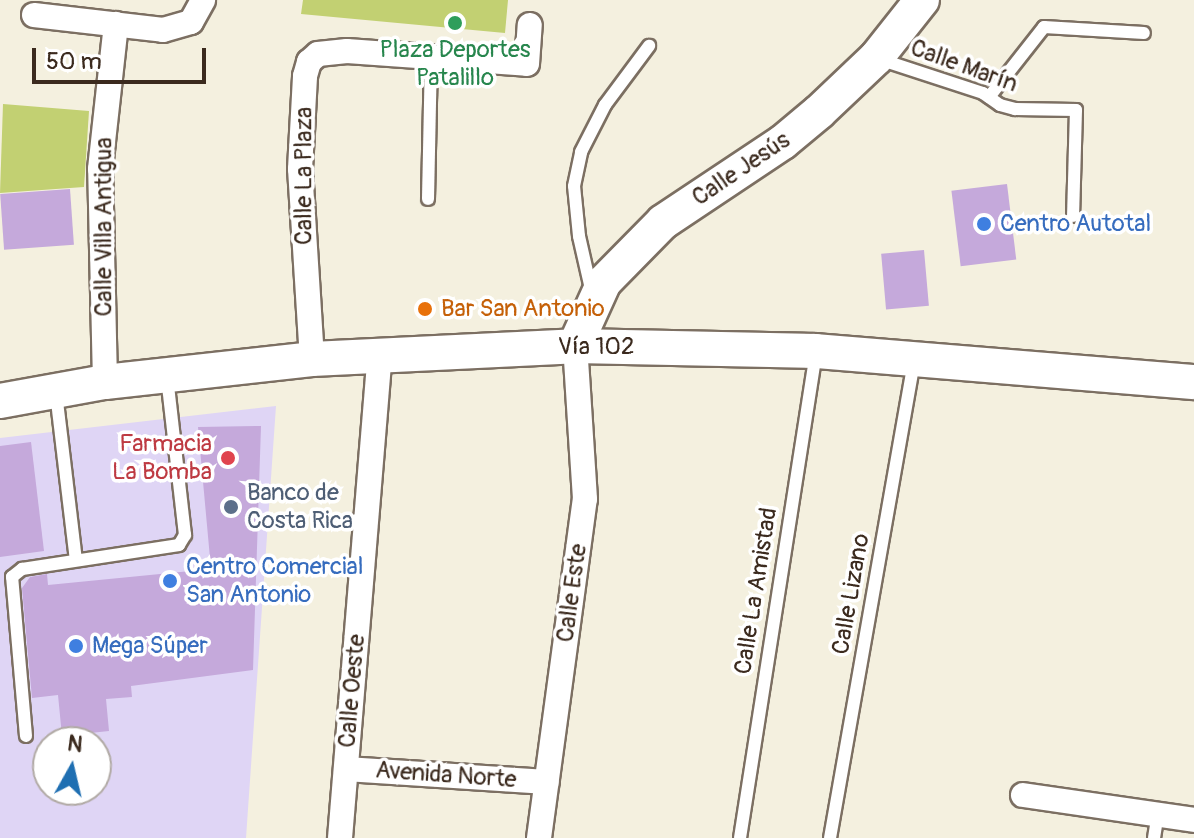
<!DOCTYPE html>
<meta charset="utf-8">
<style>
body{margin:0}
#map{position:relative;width:1194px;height:838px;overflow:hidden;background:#f4f0df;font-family:Pangolin,sans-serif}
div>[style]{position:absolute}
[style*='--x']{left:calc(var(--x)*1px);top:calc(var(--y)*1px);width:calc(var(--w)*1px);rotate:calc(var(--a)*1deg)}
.built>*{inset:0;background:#dfd5f5}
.green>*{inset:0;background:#c2d072}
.building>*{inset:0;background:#c5a9db;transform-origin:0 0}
.roads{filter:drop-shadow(2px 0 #7c6f62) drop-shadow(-2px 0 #7c6f62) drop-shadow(0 2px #7c6f62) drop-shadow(0 -2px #7c6f62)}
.lane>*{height:12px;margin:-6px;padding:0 6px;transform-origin:6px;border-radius:6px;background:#fff}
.street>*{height:24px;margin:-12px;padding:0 12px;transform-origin:12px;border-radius:12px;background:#fff}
.secondary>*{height:34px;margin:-17px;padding:0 17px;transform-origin:17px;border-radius:17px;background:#fff}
.dots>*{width:22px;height:22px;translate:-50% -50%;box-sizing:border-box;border:4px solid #fff;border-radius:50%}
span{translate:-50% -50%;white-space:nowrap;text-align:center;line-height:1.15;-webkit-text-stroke:7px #fff;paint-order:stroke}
.leisure-label{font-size:24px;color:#27864d}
.street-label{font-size:24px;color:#3b2a1e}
.shop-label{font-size:24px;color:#366cbe}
.left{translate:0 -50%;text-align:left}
.food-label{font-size:24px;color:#c56008}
.health-label{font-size:24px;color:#be3a42}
.right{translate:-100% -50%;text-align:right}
.service-label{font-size:24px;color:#4e5e75}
.north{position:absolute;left:32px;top:726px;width:80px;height:80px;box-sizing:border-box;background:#fff;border:2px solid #b1aaa5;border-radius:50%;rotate:8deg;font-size:22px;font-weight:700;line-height:32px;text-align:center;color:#3b2a1e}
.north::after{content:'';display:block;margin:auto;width:28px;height:36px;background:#1f6fb2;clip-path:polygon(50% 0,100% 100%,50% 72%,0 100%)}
.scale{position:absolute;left:32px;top:48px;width:174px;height:36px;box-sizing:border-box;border:4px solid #3b2a1e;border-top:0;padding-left:10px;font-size:24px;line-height:28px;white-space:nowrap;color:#3b2a1e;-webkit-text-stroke:6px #fff;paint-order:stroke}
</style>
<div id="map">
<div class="built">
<i style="clip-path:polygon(evenodd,276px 406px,246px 838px,0 838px,0 438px,276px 406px,48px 742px,96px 742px,96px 790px,48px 790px,48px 742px)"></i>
</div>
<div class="green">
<i style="clip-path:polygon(303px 0,508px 0,505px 33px,301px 14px)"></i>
<i style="clip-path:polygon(3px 104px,89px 111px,84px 187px,0 193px)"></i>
</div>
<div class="building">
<i style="left:1007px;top:184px;width:76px;height:56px;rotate:83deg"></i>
<i style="left:70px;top:189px;width:56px;height:70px;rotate:86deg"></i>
<i style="left:924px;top:250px;width:56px;height:43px;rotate:85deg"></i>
<i style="clip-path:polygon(261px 426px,253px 670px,131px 686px,132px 697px,106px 699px,109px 731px,62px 736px,58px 695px,32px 698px,22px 588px,30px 577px,47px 574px,48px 585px,211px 569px,198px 427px)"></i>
<i style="clip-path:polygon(31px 442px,44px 551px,0 557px,0 446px)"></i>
</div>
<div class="roads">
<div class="lane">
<i style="--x:879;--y:59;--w:109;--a:18.1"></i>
<i style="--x:983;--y:93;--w:21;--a:35"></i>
<i style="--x:1000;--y:105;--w:16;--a:15"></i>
<i style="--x:1015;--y:109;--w:61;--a:0.9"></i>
<i style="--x:1076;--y:110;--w:106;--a:91.6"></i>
<i style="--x:989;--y:97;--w:89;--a:-51.8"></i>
<i style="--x:1044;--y:27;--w:100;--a:3.4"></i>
<i style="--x:428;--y:199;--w:142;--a:-88.8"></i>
<i style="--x:591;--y:289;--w:54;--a:-102.8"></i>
<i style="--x:579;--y:236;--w:50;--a:-95.7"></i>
<i style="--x:574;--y:186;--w:35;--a:-78"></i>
<i style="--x:581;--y:152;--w:53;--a:-62.9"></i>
<i style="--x:605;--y:105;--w:74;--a:-53.3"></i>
<i style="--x:56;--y:393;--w:168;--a:83.2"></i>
<i style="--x:26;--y:736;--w:160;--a:-95"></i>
<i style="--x:12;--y:577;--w:13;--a:-39"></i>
<i style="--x:22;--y:569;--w:159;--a:-8.7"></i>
<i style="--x:179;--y:545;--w:12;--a:-59"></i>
<i style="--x:185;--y:535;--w:158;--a:-96.5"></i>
<i style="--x:740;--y:838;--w:489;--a:-81.1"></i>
<i style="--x:830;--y:838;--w:485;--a:-80"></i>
<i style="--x:1154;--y:838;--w:24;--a:-81"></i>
</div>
<div class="street">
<i style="--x:34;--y:15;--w:130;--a:6.6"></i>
<i style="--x:163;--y:30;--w:29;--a:-16"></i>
<i style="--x:191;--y:22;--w:25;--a:-61"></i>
<i style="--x:312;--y:359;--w:190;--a:-93.6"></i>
<i style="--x:300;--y:169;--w:93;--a:-86.9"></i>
<i style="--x:305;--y:76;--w:15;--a:-74"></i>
<i style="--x:309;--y:62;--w:12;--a:-42"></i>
<i style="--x:318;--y:54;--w:29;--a:-6"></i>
<i style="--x:347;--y:51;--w:180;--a:4.1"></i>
<i style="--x:527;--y:64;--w:39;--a:-86"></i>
<i style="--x:105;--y:382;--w:213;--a:-91.3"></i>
<i style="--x:100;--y:169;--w:146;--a:-83.7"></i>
<i style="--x:346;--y:769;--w:201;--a:3.7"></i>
<i style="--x:1023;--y:795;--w:173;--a:8.3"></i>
<i style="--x:340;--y:838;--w:487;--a:-85.3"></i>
<i style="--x:539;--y:838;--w:342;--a:-82.3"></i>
<i style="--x:585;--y:499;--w:153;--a:-93.7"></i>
</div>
<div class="secondary">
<i style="--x:575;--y:346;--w:70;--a:-65.6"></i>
<i style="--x:604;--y:282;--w:84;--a:-45.5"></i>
<i style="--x:663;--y:222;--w:144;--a:-33.7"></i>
<i style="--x:783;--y:142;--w:47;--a:-39.8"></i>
<i style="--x:819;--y:112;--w:79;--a:-43.5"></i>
<i style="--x:876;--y:58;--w:74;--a:-51.6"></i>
<i style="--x:0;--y:401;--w:107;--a:-10.3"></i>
<i style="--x:105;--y:382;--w:208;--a:-6.3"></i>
<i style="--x:312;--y:359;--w:263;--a:-2.8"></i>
<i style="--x:575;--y:346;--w:241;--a:1.2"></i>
<i style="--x:816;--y:351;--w:379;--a:4.7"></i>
</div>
</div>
<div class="dots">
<i style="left:455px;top:23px;background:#2e9e5b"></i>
<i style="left:984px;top:224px;background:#3f7fe0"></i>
<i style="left:425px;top:309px;background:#e8710a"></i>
<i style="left:228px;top:458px;background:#e0444e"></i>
<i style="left:231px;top:507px;background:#5c6f8a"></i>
<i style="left:170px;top:581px;background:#3f7fe0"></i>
<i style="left:76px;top:646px;background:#3f7fe0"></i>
</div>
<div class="leisure-label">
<span style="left:455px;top:64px">Plaza Deportes<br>Patalillo</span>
</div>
<div class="street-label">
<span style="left:964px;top:66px;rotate:20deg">Calle Marín</span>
<span style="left:741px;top:169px;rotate:-34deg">Calle Jesús</span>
<span style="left:304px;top:176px;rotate:-90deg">Calle La Plaza</span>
<span style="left:104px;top:227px;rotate:-90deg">Calle Villa Antigua</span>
<span style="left:596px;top:347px">Vía 102</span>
<span style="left:756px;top:591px;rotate:-81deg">Calle La Amistad</span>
<span style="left:572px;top:593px;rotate:-82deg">Calle Este</span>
<span style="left:851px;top:594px;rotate:-80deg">Calle Lizano</span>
<span style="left:352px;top:691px;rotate:-85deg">Calle Oeste</span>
<span style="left:446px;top:775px;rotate:4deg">Avenida Norte</span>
</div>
<div class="shop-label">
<span class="left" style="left:1000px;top:224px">Centro Autotal</span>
<span class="left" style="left:186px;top:581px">Centro Comercial<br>San Antonio</span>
<span class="left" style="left:92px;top:646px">Mega Súper</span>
</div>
<div class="food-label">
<span class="left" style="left:441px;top:309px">Bar San Antonio</span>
</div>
<div class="health-label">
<span class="right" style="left:212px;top:458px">Farmacia<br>La Bomba</span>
</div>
<div class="service-label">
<span class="left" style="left:247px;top:507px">Banco de<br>Costa Rica</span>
</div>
<div class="north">N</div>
<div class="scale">50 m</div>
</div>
